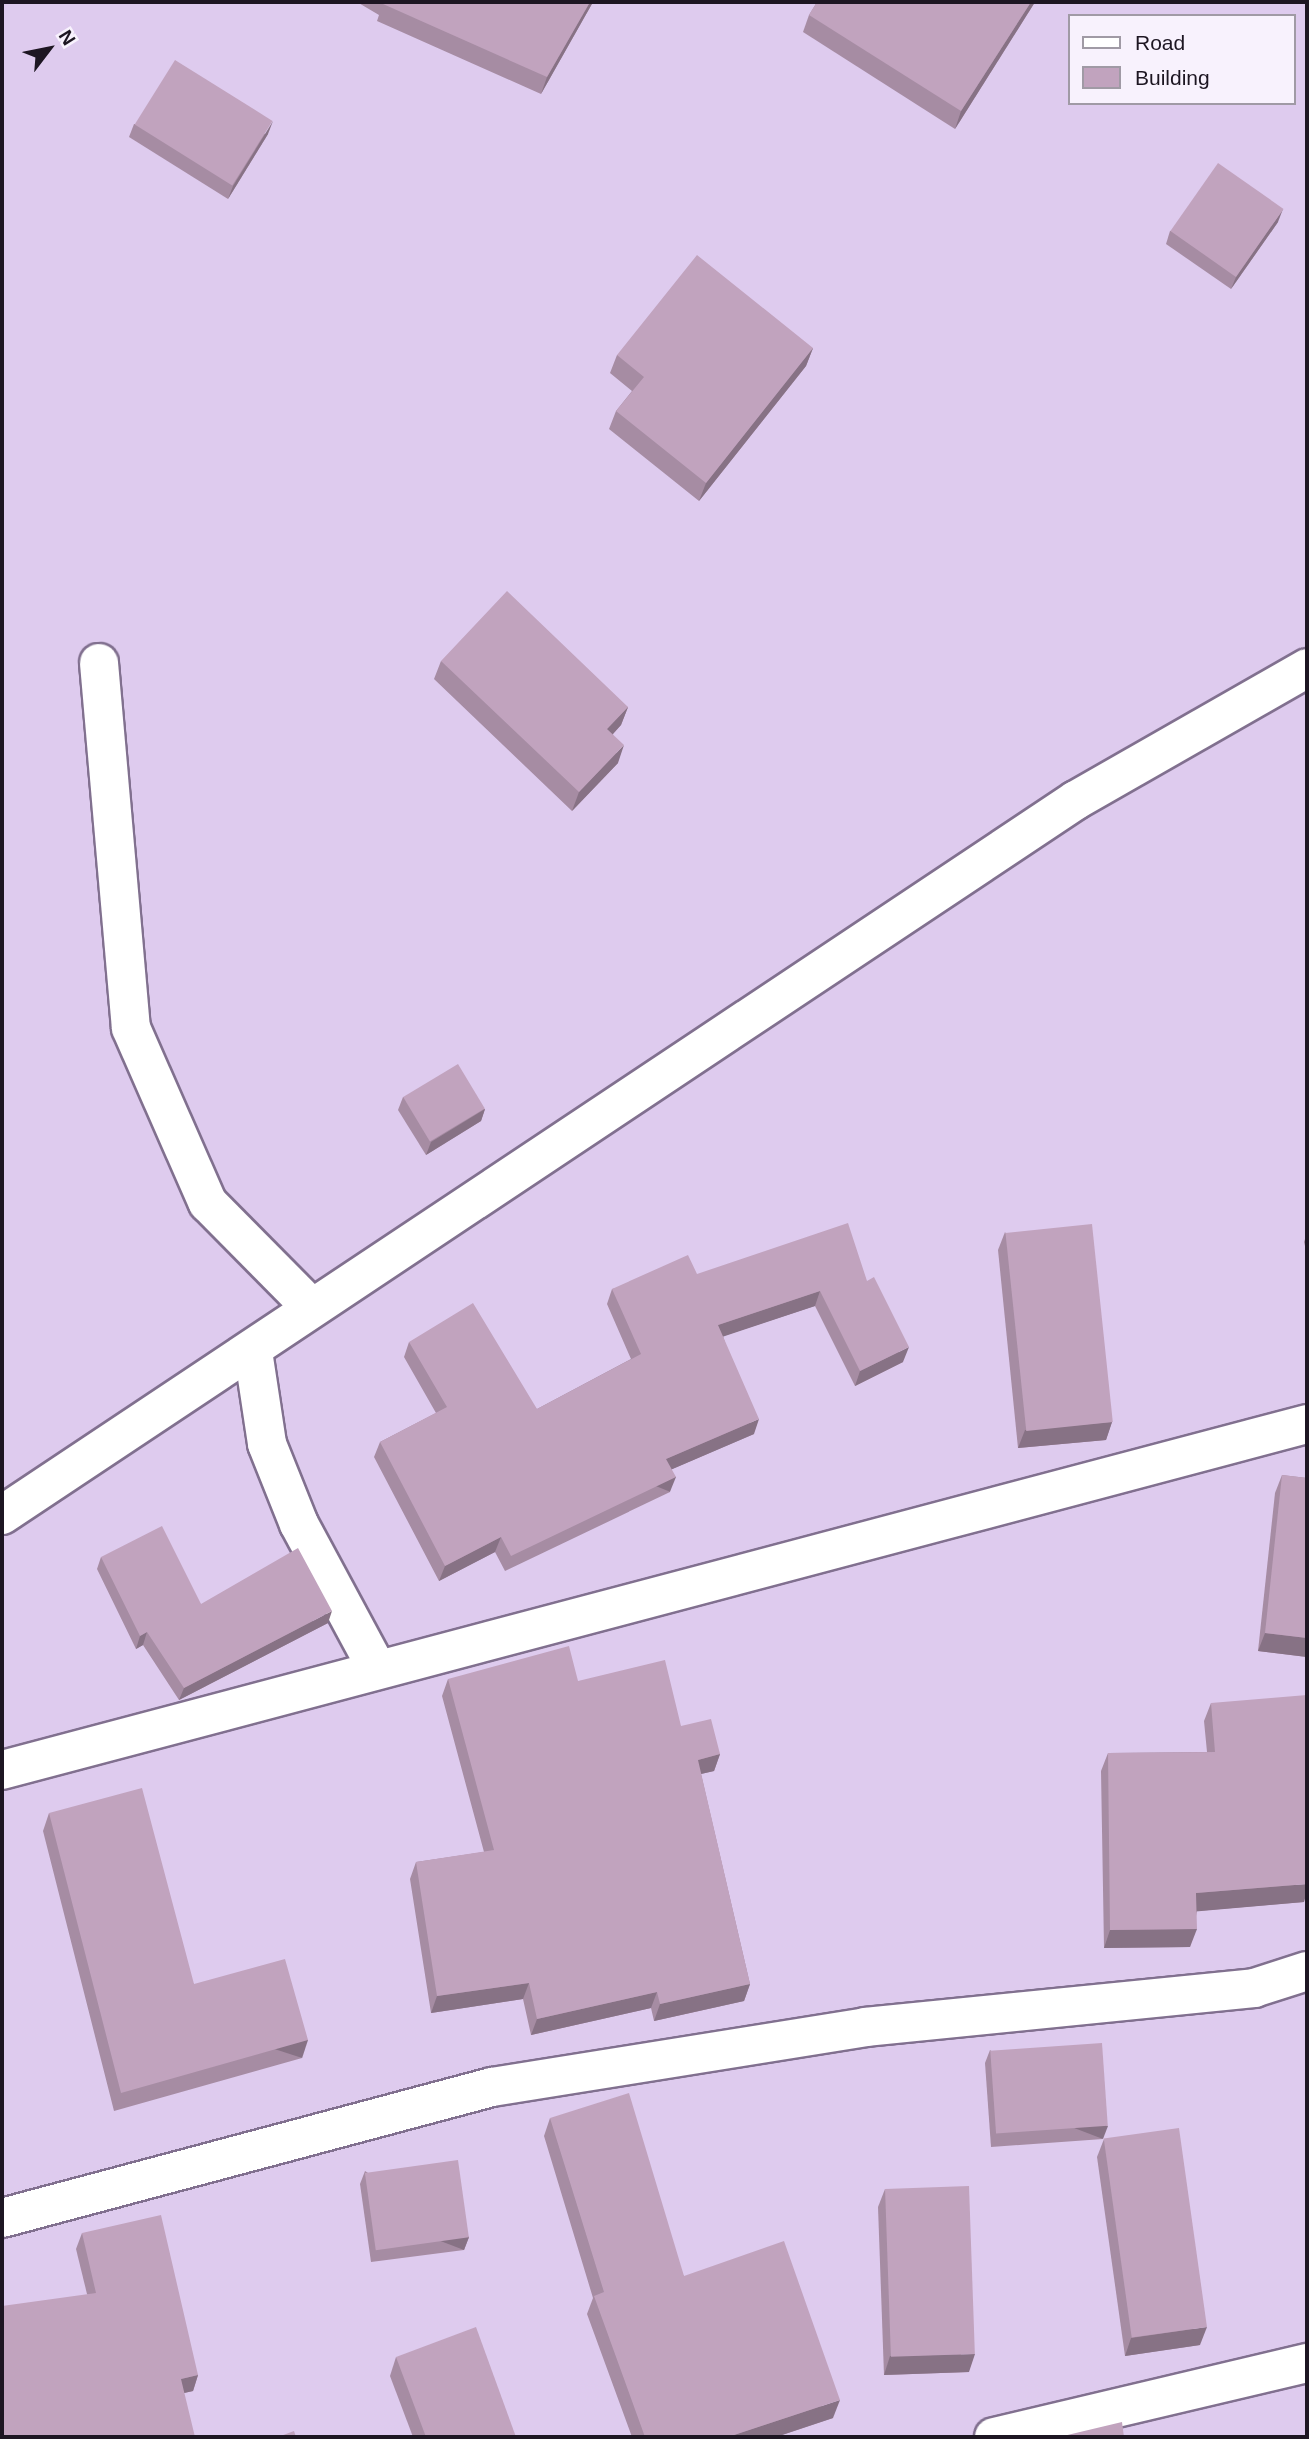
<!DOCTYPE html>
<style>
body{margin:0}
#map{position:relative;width:1309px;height:2439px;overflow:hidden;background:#decbee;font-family:Arial,sans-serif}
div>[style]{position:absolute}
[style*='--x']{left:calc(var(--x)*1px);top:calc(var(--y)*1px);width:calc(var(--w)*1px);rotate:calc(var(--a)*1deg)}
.roads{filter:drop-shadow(2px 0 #81708f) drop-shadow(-2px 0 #81708f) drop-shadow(0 2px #81708f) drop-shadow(0 -2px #81708f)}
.minor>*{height:38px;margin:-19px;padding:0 19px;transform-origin:19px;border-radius:19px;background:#fff}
.wall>*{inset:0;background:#a68ca3}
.shaded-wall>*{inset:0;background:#877285;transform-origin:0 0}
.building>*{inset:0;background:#c1a3be;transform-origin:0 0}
span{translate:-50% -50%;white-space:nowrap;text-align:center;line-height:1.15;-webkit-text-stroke:6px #f8f2fd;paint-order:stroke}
.frame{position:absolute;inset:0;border:4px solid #1d1622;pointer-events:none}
.legend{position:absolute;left:1068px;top:14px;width:228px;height:91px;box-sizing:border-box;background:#f8f2fd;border:2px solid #a09aa5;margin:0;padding:9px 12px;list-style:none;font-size:21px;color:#1d1622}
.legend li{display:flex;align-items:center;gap:14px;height:35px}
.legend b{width:35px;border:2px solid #a09aa5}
.north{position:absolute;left:14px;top:14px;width:70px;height:70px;-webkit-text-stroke:5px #f8f2fd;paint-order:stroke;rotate:58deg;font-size:19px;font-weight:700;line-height:28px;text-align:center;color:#1d1622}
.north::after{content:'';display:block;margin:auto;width:24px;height:32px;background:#1d1622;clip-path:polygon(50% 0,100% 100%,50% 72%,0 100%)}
</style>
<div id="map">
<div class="roads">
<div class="minor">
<i style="--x:99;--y:663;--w:366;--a:85"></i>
<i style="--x:131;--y:1028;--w:191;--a:66.3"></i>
<i style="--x:208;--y:1203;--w:145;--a:45.3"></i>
<i style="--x:253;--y:1351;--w:94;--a:81.4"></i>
<i style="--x:267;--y:1444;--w:86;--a:68.2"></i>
<i style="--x:299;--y:1524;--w:165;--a:61.7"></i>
<i style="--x:2;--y:1515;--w:1290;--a:-33.65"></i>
<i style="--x:1076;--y:800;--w:266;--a:-29.7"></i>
<i style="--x:2;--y:1770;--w:1350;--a:-14.85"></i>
<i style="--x:2;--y:2218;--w:507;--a:-14.97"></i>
<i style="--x:492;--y:2087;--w:378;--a:-9.1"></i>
<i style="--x:865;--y:2027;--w:391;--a:-5.7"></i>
<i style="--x:1254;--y:1988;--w:56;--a:-17.8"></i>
<i style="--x:994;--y:2437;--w:322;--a:-13.3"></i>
</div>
</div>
<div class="wall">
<i style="clip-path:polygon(357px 2px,593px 2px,541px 94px,377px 21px,379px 15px)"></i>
<i style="clip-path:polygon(817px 2px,1035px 2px,955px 129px,803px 32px,809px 15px)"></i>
<i style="clip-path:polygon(134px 124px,268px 134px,228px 199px,129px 137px)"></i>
<i style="clip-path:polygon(1278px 222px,1231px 289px,1166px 244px,1170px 231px)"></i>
<i style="clip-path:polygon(813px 348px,806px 366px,699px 501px,609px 429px,616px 411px,632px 391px,610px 373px,617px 355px)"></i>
<i style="clip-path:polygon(441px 661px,628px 707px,621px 725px,613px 734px,618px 763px,572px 811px,434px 679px)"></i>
<i style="clip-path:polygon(403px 1097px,485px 1109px,481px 1121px,426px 1155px,398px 1110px)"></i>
<i style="clip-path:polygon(1005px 1232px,1112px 1422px,1106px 1440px,1018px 1448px,998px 1250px)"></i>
<i style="clip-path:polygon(1307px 1233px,1307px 1254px,1304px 1242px)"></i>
<i style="clip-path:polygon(697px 1274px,867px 1281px,903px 1362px,855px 1386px,815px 1306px,723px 1336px,754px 1434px,672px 1469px,670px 1492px,505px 1571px,495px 1552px,439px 1581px,374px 1457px,380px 1442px,436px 1413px,404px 1357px,409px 1342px,537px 1409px,631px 1359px,607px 1304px,612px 1289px)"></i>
<i style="clip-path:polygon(1282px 1475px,1307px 1478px,1307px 1657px,1258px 1651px,1275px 1493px)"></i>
<i style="clip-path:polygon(101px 1557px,201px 1604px,328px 1623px,179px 1700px,143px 1645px,136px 1649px,97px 1569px)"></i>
<i style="clip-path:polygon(448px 1679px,578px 1681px,681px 1726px,720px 1754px,714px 1771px,701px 1774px,750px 1984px,744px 2001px,654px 2021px,651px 2008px,531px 2035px,523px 1999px,431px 2013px,410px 1879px,416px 1862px,484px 1852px,442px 1696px)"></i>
<i style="clip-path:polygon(1211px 1703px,1304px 1902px,1197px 1911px,1190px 1947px,1104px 1948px,1101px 1771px,1108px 1753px,1207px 1752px,1204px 1721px)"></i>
<i style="clip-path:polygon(49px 1813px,194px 1984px,302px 2058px,114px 2111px,43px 1831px)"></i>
<i style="clip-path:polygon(990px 2050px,1103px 2139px,991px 2147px,985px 2063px)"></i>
<i style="clip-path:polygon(550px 2118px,684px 2276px,833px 2418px,776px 2437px,632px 2437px,587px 2314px,593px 2298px,544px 2136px)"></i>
<i style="clip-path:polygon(1104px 2139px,1200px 2345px,1125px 2356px,1097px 2157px)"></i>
<i style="clip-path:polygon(365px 2171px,469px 2237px,464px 2250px,371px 2262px,360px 2184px)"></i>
<i style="clip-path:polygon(885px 2189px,969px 2372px,884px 2375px,878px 2207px)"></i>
<i style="clip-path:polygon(82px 2233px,198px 2375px,193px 2391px,184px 2393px,87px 2294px,76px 2249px)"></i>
<i style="clip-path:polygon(396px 2357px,516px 2437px,413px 2437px,390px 2376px)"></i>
</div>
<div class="shaded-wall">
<i style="clip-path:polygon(590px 2px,593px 2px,541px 94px,547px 77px)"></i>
<i style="clip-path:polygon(1031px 2px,1035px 2px,955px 129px,961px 111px)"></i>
<i style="clip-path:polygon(273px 121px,268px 134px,228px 199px,233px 186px)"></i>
<i style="clip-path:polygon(1283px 209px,1278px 222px,1231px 289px,1236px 277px)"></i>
<i style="clip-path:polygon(813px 348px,806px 366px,699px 501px,706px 483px)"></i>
<i style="clip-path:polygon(628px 707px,621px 725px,601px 747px,607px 729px)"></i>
<i style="clip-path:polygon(624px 745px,618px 763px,572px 811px,579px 792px)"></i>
<i style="clip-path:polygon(485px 1109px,481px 1121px,426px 1155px,431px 1142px)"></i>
<i style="clip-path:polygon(820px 1291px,815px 1306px,713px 1340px,718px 1325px)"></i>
<i style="clip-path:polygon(909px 1347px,903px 1362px,855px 1386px,860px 1371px)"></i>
<i style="clip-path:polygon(759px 1419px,754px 1434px,661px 1474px,666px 1459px)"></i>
<i style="clip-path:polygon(1112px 1422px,1106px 1440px,1018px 1448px,1025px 1430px)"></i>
<i style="left:676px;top:1477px;width:16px;height:183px;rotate:112deg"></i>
<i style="clip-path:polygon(501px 1537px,495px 1552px,439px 1581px,445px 1566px)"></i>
<i style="clip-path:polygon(332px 1611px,328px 1623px,179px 1700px,184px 1688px)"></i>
<i style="clip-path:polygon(147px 1632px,143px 1645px,136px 1649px,140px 1636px)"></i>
<i style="clip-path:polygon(1265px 1633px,1307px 1638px,1307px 1657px,1258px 1651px)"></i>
<i style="clip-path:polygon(720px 1754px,714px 1771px,692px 1776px,698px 1760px)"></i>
<i style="clip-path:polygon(1307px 1884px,1307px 1892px,1304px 1902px,1190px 1912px,1196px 1893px)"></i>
<i style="clip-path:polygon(1197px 1929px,1190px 1947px,1104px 1948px,1110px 1930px)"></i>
<i style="clip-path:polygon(529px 1983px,523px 1999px,431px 2013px,437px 1996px)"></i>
<i style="clip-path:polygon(750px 1984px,744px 2001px,654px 2021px,660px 2004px)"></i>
<i style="clip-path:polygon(657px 1992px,651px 2008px,531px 2035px,537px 2019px)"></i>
<i style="left:308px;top:2040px;width:19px;height:194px;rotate:108deg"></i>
<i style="left:1108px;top:2126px;width:14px;height:112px;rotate:111deg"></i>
<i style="left:469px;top:2237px;width:14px;height:95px;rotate:111deg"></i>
<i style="clip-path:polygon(1207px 2327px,1200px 2345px,1125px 2356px,1131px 2338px)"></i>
<i style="clip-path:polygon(975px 2354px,969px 2372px,884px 2375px,890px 2356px)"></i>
<i style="clip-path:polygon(198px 2375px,193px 2391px,175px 2395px,181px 2379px)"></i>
<i style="clip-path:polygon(840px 2400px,833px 2418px,776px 2437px,728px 2437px)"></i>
</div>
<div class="building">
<i style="clip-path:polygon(384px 2px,590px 2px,547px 77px,383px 4px)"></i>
<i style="clip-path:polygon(817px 2px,1031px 2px,961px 111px,809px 15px)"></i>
<i style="left:175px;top:60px;width:115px;height:76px;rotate:32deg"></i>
<i style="left:1218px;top:163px;width:80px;height:83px;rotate:35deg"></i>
<i style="clip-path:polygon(697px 255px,813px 348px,706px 483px,616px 411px,644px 377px,617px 355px)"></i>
<i style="clip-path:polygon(507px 591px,628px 707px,607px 729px,624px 745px,579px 792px,441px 661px)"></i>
<i style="left:458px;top:1064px;width:52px;height:64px;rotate:59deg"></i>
<i style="clip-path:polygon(848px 1223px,867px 1281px,874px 1277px,909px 1347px,860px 1371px,820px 1291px,718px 1325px,759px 1419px,666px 1459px,676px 1477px,511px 1556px,501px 1537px,445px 1566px,380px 1442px,447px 1407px,409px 1342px,473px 1303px,537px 1409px,641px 1354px,612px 1289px,688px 1255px,697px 1274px)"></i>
<i style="left:1092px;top:1224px;width:199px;height:87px;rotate:84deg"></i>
<i style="clip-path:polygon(1282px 1475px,1307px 1478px,1307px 1638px,1265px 1633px)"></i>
<i style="clip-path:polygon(162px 1526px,201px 1604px,298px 1548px,332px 1611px,184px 1688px,147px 1632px,140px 1636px,101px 1557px)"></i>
<i style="clip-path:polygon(569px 1646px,578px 1681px,665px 1660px,681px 1726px,711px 1719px,720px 1754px,698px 1760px,750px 1984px,660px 2004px,657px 1992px,537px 2019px,529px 1983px,437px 1996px,416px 1862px,494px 1850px,448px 1679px)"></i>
<i style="clip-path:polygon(1307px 1695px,1307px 1884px,1196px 1893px,1197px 1929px,1110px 1930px,1108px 1753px,1215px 1752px,1211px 1703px)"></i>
<i style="clip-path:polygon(142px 1788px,194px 1984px,285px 1959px,308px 2040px,121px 2093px,49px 1813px)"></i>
<i style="left:1102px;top:2043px;width:83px;height:112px;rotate:86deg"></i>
<i style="clip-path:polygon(629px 2093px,684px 2276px,784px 2241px,840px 2400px,728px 2437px,645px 2437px,594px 2296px,604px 2292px,550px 2118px)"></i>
<i style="left:1179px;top:2128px;width:201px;height:76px;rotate:82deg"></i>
<i style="left:458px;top:2160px;width:78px;height:94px;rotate:82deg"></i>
<i style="left:969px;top:2186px;width:168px;height:84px;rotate:88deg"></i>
<i style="clip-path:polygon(161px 2215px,198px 2375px,181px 2379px,195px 2437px,2px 2437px,2px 2306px,96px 2293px,82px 2233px)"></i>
<i style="clip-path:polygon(476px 2327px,516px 2437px,426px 2437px,396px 2357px)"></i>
<i style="clip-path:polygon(1122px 2422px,1124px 2437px,1059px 2437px)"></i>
<i style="clip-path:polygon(294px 2431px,296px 2437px,278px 2437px)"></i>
</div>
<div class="frame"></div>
<ul class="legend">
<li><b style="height:9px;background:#fff"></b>Road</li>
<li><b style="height:19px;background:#c1a3be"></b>Building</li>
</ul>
<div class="north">N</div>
</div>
